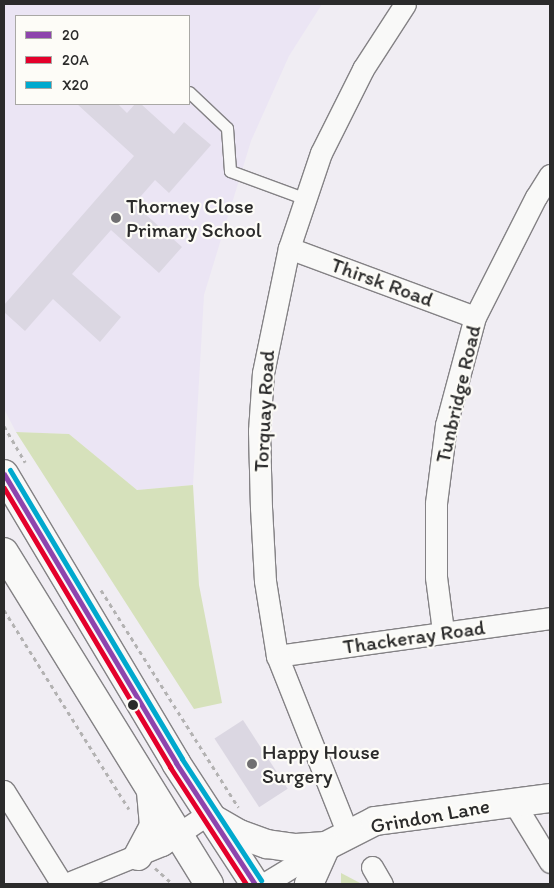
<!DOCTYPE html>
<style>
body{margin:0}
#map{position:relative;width:554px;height:888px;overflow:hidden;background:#f0edf3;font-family:Itim,sans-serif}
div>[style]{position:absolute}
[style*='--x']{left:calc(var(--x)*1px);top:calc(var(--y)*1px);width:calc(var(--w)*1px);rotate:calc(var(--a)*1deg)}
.built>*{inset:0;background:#ebe5f4}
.green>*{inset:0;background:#d6e1bb}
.building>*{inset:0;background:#dbd7e2;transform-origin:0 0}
.path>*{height:3px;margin-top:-1.5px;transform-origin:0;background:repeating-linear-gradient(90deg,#b3b2b2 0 4px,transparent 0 8px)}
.roads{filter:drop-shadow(1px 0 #848285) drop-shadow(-1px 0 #848285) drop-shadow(0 1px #848285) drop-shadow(0 -1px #848285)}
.lane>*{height:11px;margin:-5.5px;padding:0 5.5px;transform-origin:5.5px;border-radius:5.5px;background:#f9f9f8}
.street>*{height:21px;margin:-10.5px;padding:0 10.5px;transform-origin:10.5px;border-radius:10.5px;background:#f9f9f8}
.secondary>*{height:28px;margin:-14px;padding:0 14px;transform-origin:14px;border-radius:14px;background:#f9f9f8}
.highway>*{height:28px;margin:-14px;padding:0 14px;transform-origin:14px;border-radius:14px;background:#f9f9f8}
.bus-1>*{height:5px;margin:-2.5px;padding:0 2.5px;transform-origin:2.5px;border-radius:2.5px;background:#8e44ad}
.bus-2>*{height:5px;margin:-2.5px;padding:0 2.5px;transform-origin:2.5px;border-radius:2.5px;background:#e4002b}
.bus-3>*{height:5px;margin:-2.5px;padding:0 2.5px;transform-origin:2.5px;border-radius:2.5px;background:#00a9ce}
.dots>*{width:14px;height:14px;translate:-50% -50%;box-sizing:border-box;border:2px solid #fdfcf7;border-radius:50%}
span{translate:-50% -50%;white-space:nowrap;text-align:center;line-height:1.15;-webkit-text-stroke:4.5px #fdfcf7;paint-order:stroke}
.poi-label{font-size:21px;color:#2b2b2b}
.left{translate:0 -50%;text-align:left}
.street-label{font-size:21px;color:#2b2b2b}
.frame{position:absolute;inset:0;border:5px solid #2b2b2b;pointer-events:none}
.legend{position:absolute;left:15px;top:15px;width:175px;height:90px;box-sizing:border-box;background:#fdfcf7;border:1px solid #a9a8a5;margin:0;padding:6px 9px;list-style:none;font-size:15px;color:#2b2b2b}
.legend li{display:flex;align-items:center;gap:10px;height:25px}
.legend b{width:25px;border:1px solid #a9a8a5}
</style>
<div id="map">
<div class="built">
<i style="clip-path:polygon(evenodd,4px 4px,322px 4px,289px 56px,251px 141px,204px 295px,193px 485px,137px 490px,69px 434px,16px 432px,4px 409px,4px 4px,16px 16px,189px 16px,189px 104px,16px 104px,16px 16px)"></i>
</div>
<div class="green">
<i style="clip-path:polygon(16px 432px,69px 434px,137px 490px,193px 485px,199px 585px,222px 703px,194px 709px)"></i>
<i style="clip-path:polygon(341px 873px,362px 884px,341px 884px)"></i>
</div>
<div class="building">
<i style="clip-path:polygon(77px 104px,118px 104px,127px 113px,135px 104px,141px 104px,174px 134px,184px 122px,211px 145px,169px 193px,155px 180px,134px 204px,182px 247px,159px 273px,111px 230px,72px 274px,121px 317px,100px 342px,53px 299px,25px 331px,4px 312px,4px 305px,134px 156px)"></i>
<i style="left:243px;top:720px;width:82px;height:34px;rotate:57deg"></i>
</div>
<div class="path">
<i style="--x:4;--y:426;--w:42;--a:59.7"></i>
<i style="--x:101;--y:590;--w:257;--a:57.7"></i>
<i style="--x:4;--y:610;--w:235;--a:57.9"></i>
<i style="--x:155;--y:868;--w:24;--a:42"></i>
</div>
<div class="roads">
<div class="lane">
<i style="--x:189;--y:92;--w:52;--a:43.5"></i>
<i style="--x:227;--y:128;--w:43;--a:86"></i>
<i style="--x:230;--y:171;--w:81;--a:20.2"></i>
</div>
<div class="street">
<i style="--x:289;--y:248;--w:198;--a:20.4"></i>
<i style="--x:443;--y:631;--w:54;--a:-97.4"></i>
<i style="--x:436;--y:577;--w:74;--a:-90"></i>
<i style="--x:436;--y:503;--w:79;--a:-82.7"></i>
<i style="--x:446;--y:425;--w:112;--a:-75"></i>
<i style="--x:475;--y:317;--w:135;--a:-63.1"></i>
<i style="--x:536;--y:197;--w:26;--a:-58"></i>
<i style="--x:277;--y:656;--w:276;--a:-7.9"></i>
<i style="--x:4;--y:791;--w:110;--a:58.1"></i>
<i style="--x:514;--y:803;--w:69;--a:58.6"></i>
<i style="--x:348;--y:834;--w:192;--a:-111.7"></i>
<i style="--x:277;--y:656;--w:76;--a:-99.1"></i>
<i style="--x:265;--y:581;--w:73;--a:-93.1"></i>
<i style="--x:261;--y:508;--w:77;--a:-91.5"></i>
<i style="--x:259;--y:431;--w:58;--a:-86.1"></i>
<i style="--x:263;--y:373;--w:128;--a:-78.3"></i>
<i style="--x:289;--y:248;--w:100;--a:-71.4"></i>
<i style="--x:321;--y:153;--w:94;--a:-63.4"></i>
<i style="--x:363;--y:69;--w:77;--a:-57.1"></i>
<i style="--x:372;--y:867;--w:20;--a:60"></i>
<i style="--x:66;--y:884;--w:104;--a:-22.1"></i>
<i style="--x:162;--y:845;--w:57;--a:-34.2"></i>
<i style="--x:264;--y:884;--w:73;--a:-31.5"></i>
</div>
<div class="secondary">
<i style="--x:326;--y:846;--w:55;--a:-27"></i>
<i style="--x:375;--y:821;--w:177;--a:-7.5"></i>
</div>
<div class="highway">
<i style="--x:4;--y:474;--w:336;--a:59.2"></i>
<i style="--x:176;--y:763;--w:145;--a:56.9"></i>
<i style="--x:4;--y:552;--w:390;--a:58.3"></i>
<i style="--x:215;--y:820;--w:28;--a:30"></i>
<i style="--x:239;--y:834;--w:30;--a:20"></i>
<i style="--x:267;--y:844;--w:29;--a:8"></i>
<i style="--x:296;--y:848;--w:30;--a:-4"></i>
<i style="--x:326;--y:846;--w:42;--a:114.1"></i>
<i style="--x:138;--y:856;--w:34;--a:-62"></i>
<i style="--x:154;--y:826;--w:33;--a:-95"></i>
</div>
</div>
<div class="bus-1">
<i style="--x:4;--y:474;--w:336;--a:59.2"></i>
<i style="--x:176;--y:763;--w:145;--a:56.9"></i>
</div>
<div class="bus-2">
<i style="--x:4;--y:488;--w:325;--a:59.2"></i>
<i style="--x:170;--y:767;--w:140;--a:57"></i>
</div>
<div class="bus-3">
<i style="--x:10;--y:470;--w:336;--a:59.2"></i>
<i style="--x:182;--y:759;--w:145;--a:56.9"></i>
</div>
<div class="dots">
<i style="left:116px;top:218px;background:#706f71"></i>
<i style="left:133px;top:705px;background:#2b2b2b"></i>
<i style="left:252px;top:764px;background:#706f71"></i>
</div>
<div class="poi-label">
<span class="left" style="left:126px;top:218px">Thorney Close<br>Primary School</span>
<span class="left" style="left:262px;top:764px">Happy House<br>Surgery</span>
</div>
<div class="street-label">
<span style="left:382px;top:282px;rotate:20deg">Thirsk Road</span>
<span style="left:458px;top:394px;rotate:-77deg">Tunbridge Road</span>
<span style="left:264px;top:411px;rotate:-87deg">Torquay Road</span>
<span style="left:414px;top:637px;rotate:-8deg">Thackeray Road</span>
<span style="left:430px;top:816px;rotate:-10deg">Grindon Lane</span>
</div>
<div class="frame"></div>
<ul class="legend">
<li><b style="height:6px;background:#8e44ad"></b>20</li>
<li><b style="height:6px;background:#e4002b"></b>20A</li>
<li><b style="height:6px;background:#00a9ce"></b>X20</li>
</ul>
</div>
